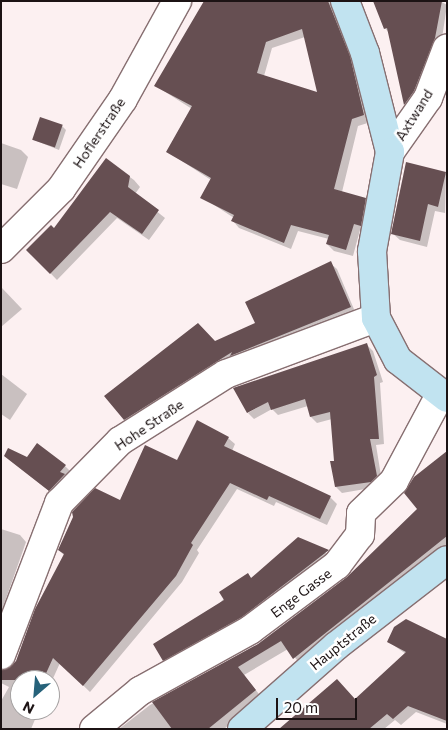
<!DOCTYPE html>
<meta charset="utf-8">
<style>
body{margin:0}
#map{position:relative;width:448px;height:730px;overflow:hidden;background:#fcf0f1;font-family:Commissioner,sans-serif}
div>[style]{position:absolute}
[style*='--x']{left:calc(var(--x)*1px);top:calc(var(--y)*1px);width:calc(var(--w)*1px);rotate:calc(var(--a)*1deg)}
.shadow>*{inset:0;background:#0003}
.building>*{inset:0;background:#664f52;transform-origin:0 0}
.roads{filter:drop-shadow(1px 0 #876f71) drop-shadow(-1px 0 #876f71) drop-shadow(0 1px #876f71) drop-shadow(0 -1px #876f71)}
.street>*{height:28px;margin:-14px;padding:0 14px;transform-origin:14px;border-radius:14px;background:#fff}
.secondary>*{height:28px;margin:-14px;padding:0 14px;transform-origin:14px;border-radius:14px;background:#c1e3f0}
span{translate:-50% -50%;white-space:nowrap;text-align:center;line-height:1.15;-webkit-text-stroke:5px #fff;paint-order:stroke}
.street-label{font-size:14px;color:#1c1314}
.frame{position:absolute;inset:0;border:2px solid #1c1314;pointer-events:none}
.north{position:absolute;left:10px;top:670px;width:50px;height:50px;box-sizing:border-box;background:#fff;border:1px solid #a4a1a1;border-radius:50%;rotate:207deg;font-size:14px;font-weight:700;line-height:20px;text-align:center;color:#1c1314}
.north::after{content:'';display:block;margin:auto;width:18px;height:22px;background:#26627a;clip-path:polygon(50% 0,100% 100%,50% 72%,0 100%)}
.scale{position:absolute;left:276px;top:698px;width:81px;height:22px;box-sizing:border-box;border:2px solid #1c1314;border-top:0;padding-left:6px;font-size:15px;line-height:18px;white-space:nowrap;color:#1c1314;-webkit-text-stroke:4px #fff;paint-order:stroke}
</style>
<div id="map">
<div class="shadow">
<i style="clip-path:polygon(evenodd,297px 1px,331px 1px,356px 64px,371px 122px,358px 126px,342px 192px,365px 199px,372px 206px,367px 232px,360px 230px,353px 256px,334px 251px,327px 244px,329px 239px,298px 231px,291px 249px,239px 228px,233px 221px,234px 218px,202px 197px,211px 180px,168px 152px,192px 109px,156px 86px,297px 1px,305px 37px,319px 94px,264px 76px,272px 48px,305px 37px)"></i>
<i style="clip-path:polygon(440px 1px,447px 5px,441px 45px,411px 110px,405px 104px,389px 33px,385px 28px)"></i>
<i style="clip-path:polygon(62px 126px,66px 130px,59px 150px,34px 140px)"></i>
<i style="clip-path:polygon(1px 143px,21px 150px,28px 157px,17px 189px,1px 184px)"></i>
<i style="clip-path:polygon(106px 160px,134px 180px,140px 187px,135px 194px,165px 218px,149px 240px,117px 218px,57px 280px,28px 250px,55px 230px)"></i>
<i style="clip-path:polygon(446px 173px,445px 213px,435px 211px,427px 247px,400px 240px,392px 233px)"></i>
<i style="clip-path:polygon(330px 263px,337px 269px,356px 314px,131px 426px,125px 419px,215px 342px,256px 324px)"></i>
<i style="clip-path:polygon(1px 287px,22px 309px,1px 327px)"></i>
<i style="clip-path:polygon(366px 344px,373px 351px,383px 382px,380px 383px,384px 444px,376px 445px,382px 482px,377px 487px,342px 493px,336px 487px,332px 462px,336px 462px,332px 419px,317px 423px,311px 417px,308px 406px,278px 415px,272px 409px,254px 419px,248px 413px)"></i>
<i style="clip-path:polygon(1px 374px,27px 394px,10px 420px,1px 414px)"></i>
<i style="clip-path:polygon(228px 438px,235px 444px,232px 451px,330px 497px,337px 504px,327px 525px,276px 502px,274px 506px,237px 489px,197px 550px,199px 553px,182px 582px,90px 692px,60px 663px,50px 685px,50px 680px,20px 680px,20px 710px,39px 710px,31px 729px,1px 729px,1px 701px,9px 687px,1px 683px,1px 671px,11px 668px,17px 661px,65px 556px,59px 550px,178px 462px)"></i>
<i style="clip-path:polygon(447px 452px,447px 550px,301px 665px,288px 649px,244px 675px,262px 698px,224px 729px,119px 729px,150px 705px,260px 644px,347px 578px,419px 509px)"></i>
<i style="clip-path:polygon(5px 456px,65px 466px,72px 473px,57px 497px)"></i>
<i style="clip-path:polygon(1px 529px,20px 535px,26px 542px,1px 613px)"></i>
<i style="clip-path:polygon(298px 538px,333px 557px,247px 622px,169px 666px,164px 660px,248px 574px,252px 579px)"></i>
<i style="clip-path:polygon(447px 640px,447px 724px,416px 712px,401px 725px,395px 720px,384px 729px,284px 729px,355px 700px,406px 654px,389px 642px)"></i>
</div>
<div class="building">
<i style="clip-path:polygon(evenodd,204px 1px,328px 1px,350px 56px,364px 115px,352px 119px,334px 189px,366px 198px,361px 226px,354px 224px,346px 250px,326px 244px,329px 235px,291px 225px,284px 243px,231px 221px,234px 215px,200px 198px,211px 178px,166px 152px,192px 106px,154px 86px,204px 1px,302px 29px,317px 92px,257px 73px,266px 42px,302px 29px)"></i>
<i style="clip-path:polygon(373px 1px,442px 1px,435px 38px,414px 91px,404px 105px,387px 28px,384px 29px)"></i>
<i style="left:40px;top:117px;width:24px;height:24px;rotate:19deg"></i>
<i style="clip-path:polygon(106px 158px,130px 176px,128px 187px,159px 210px,142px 234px,110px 212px,50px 274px,26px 250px,51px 225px,54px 228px)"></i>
<i style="clip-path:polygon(406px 162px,446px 172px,438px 207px,428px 204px,420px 241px,391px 234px)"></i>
<i style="clip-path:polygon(331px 261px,351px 307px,230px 356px,232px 352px,124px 420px,104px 396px,198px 323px,215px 341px,255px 323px,245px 302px)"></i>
<i style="clip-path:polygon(367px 343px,377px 375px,374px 377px,379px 439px,370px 439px,377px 476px,371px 482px,335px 487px,330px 461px,334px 461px,330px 412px,310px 417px,305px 399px,271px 410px,268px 402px,247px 413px,233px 388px)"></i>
<i style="clip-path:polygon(197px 420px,229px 437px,224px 446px,331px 496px,320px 519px,269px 496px,267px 500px,230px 483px,191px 543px,193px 545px,176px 576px,83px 686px,53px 658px,43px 680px,1px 680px,1px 670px,10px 667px,16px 661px,35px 609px,64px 554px,58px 550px,73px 517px,72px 512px,95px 488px,120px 500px,145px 445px,177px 460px)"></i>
<i style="clip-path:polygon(37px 443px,66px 465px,60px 472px,65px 474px,49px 491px,4px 456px,8px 448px,27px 457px)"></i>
<i style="clip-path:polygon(447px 451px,447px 536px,293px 659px,281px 641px,238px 667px,256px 690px,208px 729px,172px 729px,152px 702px,258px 644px,347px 577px,417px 509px,404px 493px,414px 477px)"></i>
<i style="clip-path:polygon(298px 537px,329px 550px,242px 617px,163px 661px,153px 644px,224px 600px,219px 592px,248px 573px,251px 578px)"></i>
<i style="clip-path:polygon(406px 619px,447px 639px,447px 721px,408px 706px,393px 719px,387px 714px,369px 729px,279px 729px,337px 679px,355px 699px,406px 652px,387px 642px,394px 627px)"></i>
</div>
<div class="roads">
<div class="street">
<i style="--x:390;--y:152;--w:66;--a:-54.9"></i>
<i style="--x:428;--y:98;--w:53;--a:-69.2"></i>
<i style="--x:1;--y:249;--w:85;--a:-45"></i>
<i style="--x:61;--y:189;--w:109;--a:-55.4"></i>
<i style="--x:123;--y:99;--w:112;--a:-61.1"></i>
<i style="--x:1;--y:655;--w:163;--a:-69.1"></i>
<i style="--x:59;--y:503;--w:87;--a:-45.5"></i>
<i style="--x:120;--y:441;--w:125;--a:-32.3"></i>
<i style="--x:226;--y:374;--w:160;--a:-20.5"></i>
<i style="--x:94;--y:729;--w:60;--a:-39.6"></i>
<i style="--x:140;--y:691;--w:126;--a:-29"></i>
<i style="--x:250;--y:630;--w:109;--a:-36.8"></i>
<i style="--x:337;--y:565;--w:38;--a:-53"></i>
<i style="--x:360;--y:535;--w:22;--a:-87"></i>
<i style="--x:361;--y:513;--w:46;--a:-44.1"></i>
<i style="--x:394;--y:481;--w:98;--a:-61.9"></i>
</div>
<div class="secondary">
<i style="--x:345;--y:1;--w:56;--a:69"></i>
<i style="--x:365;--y:53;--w:102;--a:75.8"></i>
<i style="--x:390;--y:152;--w:101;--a:100.3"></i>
<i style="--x:372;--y:251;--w:67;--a:86.6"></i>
<i style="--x:376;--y:318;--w:47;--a:62.4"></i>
<i style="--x:398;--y:360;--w:62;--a:37.8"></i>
<i style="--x:242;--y:729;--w:125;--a:-41.4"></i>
<i style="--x:336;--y:646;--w:140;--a:-37.8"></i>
</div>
</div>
<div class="street-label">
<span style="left:414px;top:115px;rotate:-58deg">Axtwand</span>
<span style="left:99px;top:133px;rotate:-56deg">Hoflerstraße</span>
<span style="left:149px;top:425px;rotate:-34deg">Hohe Straße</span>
<span style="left:301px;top:593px;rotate:-37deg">Enge Gasse</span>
<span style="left:343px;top:642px;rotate:-39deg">Hauptstraße</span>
</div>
<div class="frame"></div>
<div class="north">N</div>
<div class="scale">20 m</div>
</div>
